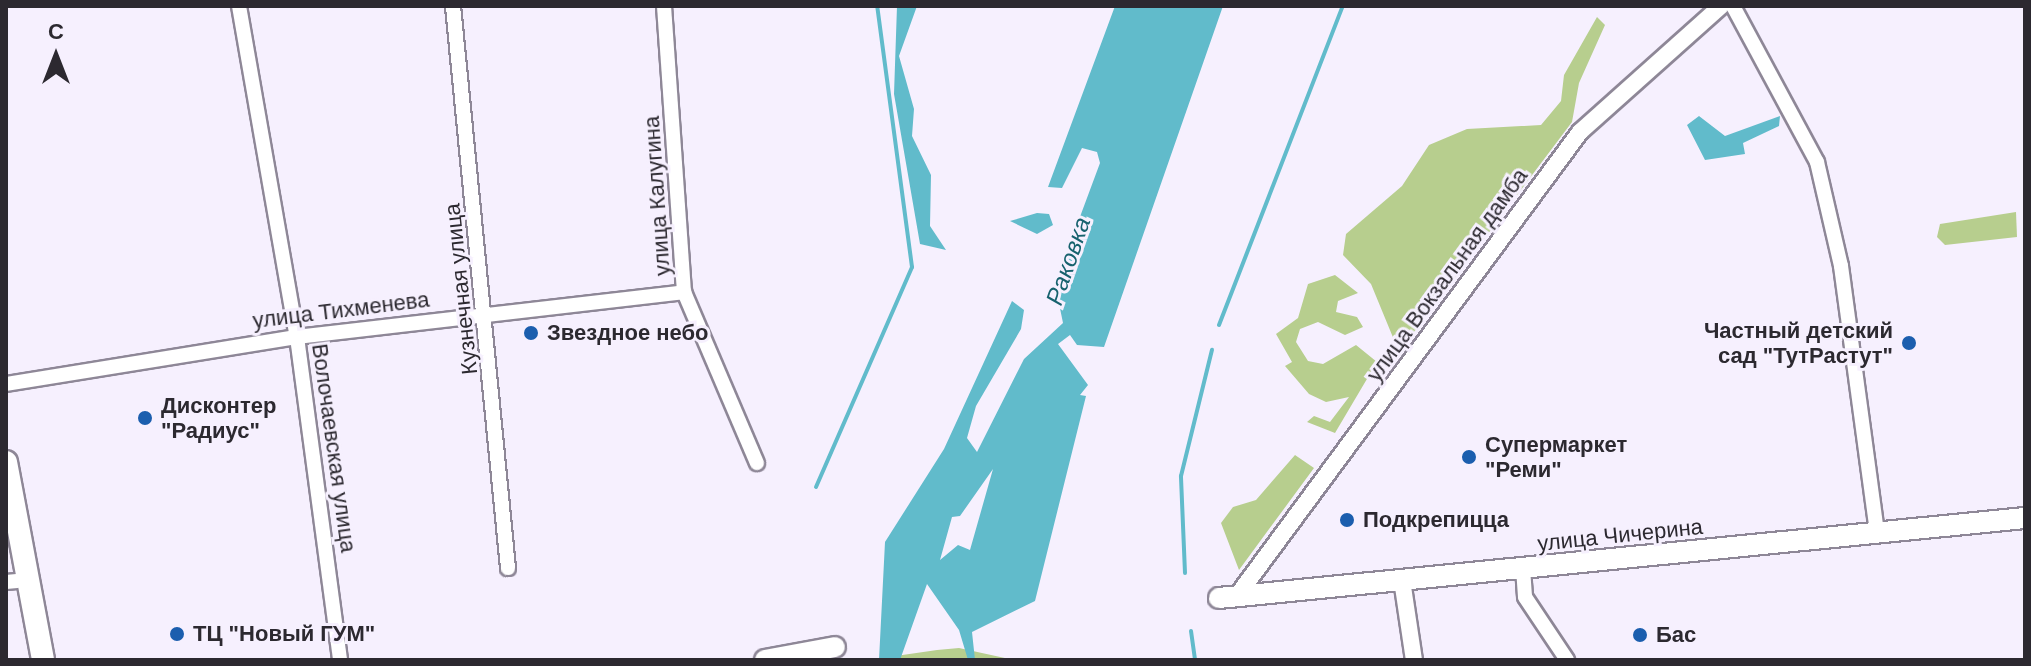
<!DOCTYPE html>
<meta charset="utf-8">
<style>
body{margin:0}
#map{position:relative;width:2031px;height:666px;overflow:hidden;background:#f6f0fe;font-family:Helvetica,sans-serif}
div>[style]{position:absolute}
[style*='--x']{left:calc(var(--x)*1px);top:calc(var(--y)*1px);width:calc(var(--w)*1px);rotate:calc(var(--a)*1deg)}
.forest>*{inset:0;background:#b7ce8e}
.water>*{inset:0;background:#61bbcb}
.stream>*{height:4px;margin:-2px;padding:0 2px;transform-origin:2px;border-radius:2px;background:#61bbcb}
.roads{filter:drop-shadow(2px 0 #8e8797) drop-shadow(-2px 0 #8e8797) drop-shadow(0 2px #8e8797) drop-shadow(0 -2px #8e8797)}
.minor>*{height:14px;margin:-7px;padding:0 7px;transform-origin:7px;border-radius:7px;background:#fff}
.tertiary>*{height:16px;margin:-8px;padding:0 8px;transform-origin:8px;border-radius:8px;background:#fff}
.primary>*{height:20px;margin:-10px;padding:0 10px;transform-origin:10px;border-radius:10px;background:#fff}
.trunk>*{height:22px;margin:-11px;padding:0 11px;transform-origin:11px;border-radius:11px;background:#fff}
.dots>*{width:22px;height:22px;translate:-50% -50%;box-sizing:border-box;border:4px solid #f6f0fe;border-radius:50%}
span{translate:-50% -50%;white-space:nowrap;text-align:center;line-height:1.15;-webkit-text-stroke:6px #f6f0fe;paint-order:stroke}
.street-label{font-size:22px;color:#2c2930}
.poi-label{font-size:22px;color:#2c2930;font-weight:700}
.right{translate:-100% -50%;text-align:right}
.left{translate:0 -50%;text-align:left}
.water-label{font-size:24px;color:#17626e;font-style:italic}
.frame{position:absolute;inset:0;border:8px solid #2c2930;pointer-events:none}
.north{position:absolute;left:16px;top:16px;width:80px;height:80px;-webkit-text-stroke:6px #f6f0fe;paint-order:stroke;rotate:0deg;font-size:22px;font-weight:700;line-height:32px;text-align:center;color:#2c2930}
.north::after{content:'';display:block;margin:auto;width:28px;height:36px;background:#2c2930;clip-path:polygon(50% 0,100% 100%,50% 72%,0 100%)}
</style>
<div id="map">
<div class="forest">
<i style="clip-path:polygon(1597px 17px,1605px 25px,1579px 83px,1572px 122px,1399px 352px,1371px 284px,1343px 255px,1346px 234px,1402px 186px,1429px 145px,1467px 129px,1541px 125px,1561px 101px,1564px 75px)"></i>
<i style="clip-path:polygon(2016px 212px,2017px 237px,1945px 245px,1937px 237px,1940px 224px)"></i>
<i style="clip-path:polygon(1335px 275px,1358px 293px,1338px 301px,1336px 312px,1357px 317px,1363px 327px,1345px 335px,1318px 322px,1300px 329px,1296px 342px,1308px 361px,1323px 364px,1356px 345px,1377px 362px,1335px 433px,1307px 422px,1314px 416px,1330px 422px,1349px 397px,1326px 402px,1309px 394px,1285px 366px,1292px 362px,1276px 334px,1298px 318px,1308px 284px)"></i>
<i style="clip-path:polygon(1295px 455px,1314px 468px,1239px 570px,1221px 523px,1233px 507px,1256px 500px)"></i>
<i style="clip-path:polygon(959px 648px,1014px 660px,868px 660px,937px 650px)"></i>
</div>
<div class="water">
<i style="clip-path:polygon(897px 6px,917px 6px,899px 56px,914px 109px,912px 136px,931px 175px,930px 226px,946px 250px,920px 244px,894px 94px)"></i>
<i style="clip-path:polygon(evenodd,1115px 6px,1223px 6px,1104px 347px,1077px 345px,1070px 335px,1058px 344px,1088px 385px,1080px 395px,1086px 396px,1035px 601px,972px 632px,975px 660px,968px 660px,959px 630px,927px 584px,900px 660px,879px 660px,885px 542px,944px 449px,1012px 301px,1024px 310px,1021px 329px,976px 406px,967px 438px,977px 452px,1024px 359px,1063px 323px,1055px 284px,1100px 163px,1097px 152px,1082px 148px,1062px 188px,1048px 187px,1115px 6px,993px 469px,970px 550px,958px 545px,940px 560px,952px 517px,960px 516px,993px 469px)"></i>
<i style="clip-path:polygon(1699px 116px,1725px 136px,1780px 116px,1779px 126px,1743px 143px,1745px 154px,1705px 160px,1687px 125px)"></i>
<i style="clip-path:polygon(1037px 213px,1049px 214px,1053px 225px,1037px 234px,1010px 221px)"></i>
</div>
<div class="stream">
<i style="--x:1219;--y:325;--w:342;--a:-68.8"></i>
<i style="--x:816;--y:487;--w:240;--a:-66.4"></i>
<i style="--x:912;--y:267;--w:263;--a:-97.6"></i>
<i style="--x:1185;--y:573;--w:97;--a:-92.4"></i>
<i style="--x:1181;--y:476;--w:130;--a:-76.2"></i>
<i style="--x:1191;--y:631;--w:29;--a:82"></i>
</div>
<div class="roads">
<div class="minor">
<i style="--x:239;--y:6;--w:336;--a:80.1"></i>
<i style="--x:297;--y:337;--w:326;--a:82.4"></i>
<i style="--x:453;--y:6;--w:565;--a:84.41"></i>
<i style="--x:664;--y:6;--w:287;--a:86"></i>
<i style="--x:684;--y:292;--w:186;--a:66.9"></i>
<i style="--x:1733;--y:6;--w:177;--a:61.7"></i>
<i style="--x:1817;--y:162;--w:107;--a:77"></i>
<i style="--x:1841;--y:266;--w:268;--a:82.3"></i>
<i style="--x:6;--y:384;--w:295;--a:-9.2"></i>
<i style="--x:297;--y:337;--w:390;--a:-6.6"></i>
<i style="--x:1523;--y:568;--w:29;--a:86"></i>
<i style="--x:1525;--y:597;--w:76;--a:56.3"></i>
<i style="--x:6;--y:582;--w:11;--a:-5"></i>
</div>
<div class="tertiary">
<i style="--x:1402;--y:580;--w:81;--a:81.5"></i>
<i style="--x:1237;--y:596;--w:577;--a:-53.53"></i>
<i style="--x:1580;--y:132;--w:189;--a:-41.8"></i>
</div>
<div class="primary">
<i style="--x:1219;--y:598;--w:810;--a:-5.67"></i>
<i style="--x:765;--y:660;--w:71;--a:-10.5"></i>
</div>
<div class="trunk">
<i style="--x:6;--y:462;--w:201;--a:79.4"></i>
</div>
</div>
<div class="dots">
<i style="left:531px;top:333px;background:#1b5eae"></i>
<i style="left:1909px;top:343px;background:#1b5eae"></i>
<i style="left:145px;top:418px;background:#1b5eae"></i>
<i style="left:1469px;top:457px;background:#1b5eae"></i>
<i style="left:1347px;top:520px;background:#1b5eae"></i>
<i style="left:177px;top:634px;background:#1b5eae"></i>
<i style="left:1640px;top:635px;background:#1b5eae"></i>
</div>
<div class="street-label">
<span style="left:657px;top:196px;rotate:-94deg">улица Калугина</span>
<span style="left:1447px;top:275px;rotate:-54deg">улица Вокзальная дамба</span>
<span style="left:461px;top:289px;rotate:-96deg">Кузнечная улица</span>
<span style="left:341px;top:310px;rotate:-7deg">улица Тихменева</span>
<span style="left:334px;top:448px;rotate:82deg">Волочаевская улица</span>
<span style="left:1620px;top:535px;rotate:-6deg">улица Чичерина</span>
</div>
<div class="poi-label">
<span class="right" style="left:1893px;top:343px">Частный детский<br>сад "ТутРастут"</span>
<span class="left" style="left:547px;top:333px">Звездное небо</span>
<span class="left" style="left:161px;top:418px">Дисконтер<br>"Радиус"</span>
<span class="left" style="left:1485px;top:457px">Супермаркет<br>"Реми"</span>
<span class="left" style="left:1363px;top:520px">Подкрепицца</span>
<span class="left" style="left:193px;top:634px">ТЦ "Новый ГУМ"</span>
<span class="left" style="left:1656px;top:635px">Бас</span>
</div>
<div class="water-label">
<span style="left:1068px;top:261px;rotate:-71deg">Раковка</span>
</div>
<div class="frame"></div>
<div class="north">С</div>
</div>
